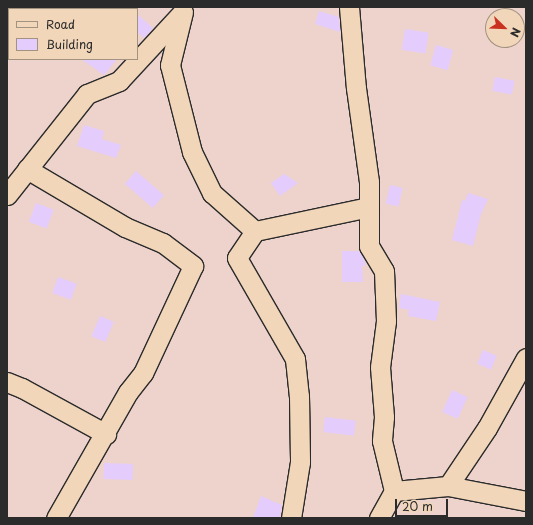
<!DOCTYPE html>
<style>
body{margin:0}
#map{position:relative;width:533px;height:525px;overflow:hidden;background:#eed3cd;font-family:"Playpen Sans",sans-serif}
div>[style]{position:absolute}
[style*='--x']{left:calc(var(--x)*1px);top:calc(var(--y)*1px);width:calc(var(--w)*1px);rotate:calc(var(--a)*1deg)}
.building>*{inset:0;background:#e4ccfc;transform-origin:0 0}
.roads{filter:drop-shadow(1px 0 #2b2b2b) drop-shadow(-1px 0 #2b2b2b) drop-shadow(0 1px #2b2b2b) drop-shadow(0 -1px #2b2b2b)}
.minor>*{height:19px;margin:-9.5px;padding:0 9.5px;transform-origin:9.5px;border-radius:9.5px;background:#f2d6b9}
span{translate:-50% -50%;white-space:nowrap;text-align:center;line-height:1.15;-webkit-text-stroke:3.5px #f2d6b9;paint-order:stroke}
.frame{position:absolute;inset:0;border:8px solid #2b2b2b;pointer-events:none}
.legend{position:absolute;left:8px;top:8px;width:130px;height:52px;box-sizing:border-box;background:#f2d6b9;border:1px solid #a29280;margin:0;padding:5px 7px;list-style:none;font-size:12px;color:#2b2b2b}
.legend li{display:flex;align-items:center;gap:8px;height:20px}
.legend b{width:20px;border:1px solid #a29280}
.north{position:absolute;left:485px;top:8px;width:40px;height:40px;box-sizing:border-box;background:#f2d6b9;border:1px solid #a29280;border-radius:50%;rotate:113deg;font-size:11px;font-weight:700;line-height:16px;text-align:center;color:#2b2b2b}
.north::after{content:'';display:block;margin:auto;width:14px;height:18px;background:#c8321e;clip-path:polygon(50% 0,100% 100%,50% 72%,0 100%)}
.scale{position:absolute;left:395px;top:499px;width:53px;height:18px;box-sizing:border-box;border:2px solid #2b2b2b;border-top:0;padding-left:5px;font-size:12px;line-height:14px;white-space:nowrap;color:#2b2b2b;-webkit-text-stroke:3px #f2d6b9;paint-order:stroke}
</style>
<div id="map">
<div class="building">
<i style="clip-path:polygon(319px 11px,339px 17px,340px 32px,315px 24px)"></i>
<i style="clip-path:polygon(137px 14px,153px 28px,144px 38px,137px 32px)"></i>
<i style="left:405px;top:29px;width:24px;height:21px;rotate:9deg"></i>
<i style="left:436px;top:45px;width:18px;height:21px;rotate:16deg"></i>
<i style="clip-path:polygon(81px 59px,117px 59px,104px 75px)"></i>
<i style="left:495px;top:77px;width:20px;height:14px;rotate:11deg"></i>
<i style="clip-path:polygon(84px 125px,104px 131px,102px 139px,121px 145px,116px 158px,77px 146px)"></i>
<i style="left:136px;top:171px;width:37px;height:17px;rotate:41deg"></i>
<i style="clip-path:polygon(284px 174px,298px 183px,280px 196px,271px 183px)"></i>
<i style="left:390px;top:185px;width:13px;height:19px;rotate:13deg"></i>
<i style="clip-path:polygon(468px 193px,488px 199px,481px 214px,473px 246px,452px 240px,462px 200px,465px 201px)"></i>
<i style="left:36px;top:203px;width:19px;height:20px;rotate:21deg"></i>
<i style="clip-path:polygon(342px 251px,359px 251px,365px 261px,365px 266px,362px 266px,363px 282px,342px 282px)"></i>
<i style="left:58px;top:277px;width:20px;height:17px;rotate:20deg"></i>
<i style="clip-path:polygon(401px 294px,440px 302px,436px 321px,408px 316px,409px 310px,399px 308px)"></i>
<i style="left:100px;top:316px;width:15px;height:22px;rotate:23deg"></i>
<i style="left:483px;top:350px;width:15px;height:15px;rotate:23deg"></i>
<i style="left:452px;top:390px;width:17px;height:24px;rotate:24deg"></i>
<i style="left:325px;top:417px;width:31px;height:15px;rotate:7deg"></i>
<i style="left:104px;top:463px;width:29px;height:16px;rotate:2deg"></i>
<i style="clip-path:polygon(261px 496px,282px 505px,280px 518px,253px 518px)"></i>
</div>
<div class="roads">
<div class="minor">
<i style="--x:349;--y:7;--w:81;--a:85.1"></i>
<i style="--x:356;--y:88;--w:95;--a:82.1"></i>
<i style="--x:369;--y:182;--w:64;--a:90"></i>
<i style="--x:369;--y:246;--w:29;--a:59"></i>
<i style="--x:384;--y:271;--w:50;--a:87.7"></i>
<i style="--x:386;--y:321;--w:46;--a:97.4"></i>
<i style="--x:380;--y:367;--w:50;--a:85.4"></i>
<i style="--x:384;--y:417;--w:24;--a:95"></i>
<i style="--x:382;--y:441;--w:51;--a:76.5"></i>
<i style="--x:394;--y:491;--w:31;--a:119"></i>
<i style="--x:183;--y:12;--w:55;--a:103.8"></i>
<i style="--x:170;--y:65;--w:90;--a:75.8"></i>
<i style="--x:192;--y:152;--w:46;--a:64"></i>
<i style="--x:212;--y:193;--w:57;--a:41.5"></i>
<i style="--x:255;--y:231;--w:32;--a:124"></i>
<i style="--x:237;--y:258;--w:116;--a:60.1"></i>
<i style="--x:295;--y:359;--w:37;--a:84"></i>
<i style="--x:299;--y:396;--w:66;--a:89.1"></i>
<i style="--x:300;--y:462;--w:57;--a:99.1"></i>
<i style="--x:27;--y:169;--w:114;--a:30.6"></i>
<i style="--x:125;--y:227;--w:41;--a:22.8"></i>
<i style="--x:163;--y:243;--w:38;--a:37"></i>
<i style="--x:193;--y:266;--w:118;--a:115"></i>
<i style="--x:143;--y:373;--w:24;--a:128"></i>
<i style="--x:128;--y:392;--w:145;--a:119.7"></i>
<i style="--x:7;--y:195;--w:129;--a:-51.6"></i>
<i style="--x:87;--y:94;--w:35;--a:-22"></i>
<i style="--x:119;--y:81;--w:93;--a:-47.2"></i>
<i style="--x:255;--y:231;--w:116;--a:-11.9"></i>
<i style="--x:7;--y:382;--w:16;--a:22"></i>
<i style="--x:22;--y:388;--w:96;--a:28.7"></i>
<i style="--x:448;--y:486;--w:70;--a:-56.1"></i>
<i style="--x:487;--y:428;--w:80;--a:-60.9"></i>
<i style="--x:394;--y:491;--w:54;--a:-5.3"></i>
<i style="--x:448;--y:486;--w:79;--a:10.9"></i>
</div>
</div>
<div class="frame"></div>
<ul class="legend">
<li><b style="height:5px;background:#f2d6b9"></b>Road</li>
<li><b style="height:11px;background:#e4ccfc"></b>Building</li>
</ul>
<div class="north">N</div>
<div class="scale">20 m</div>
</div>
